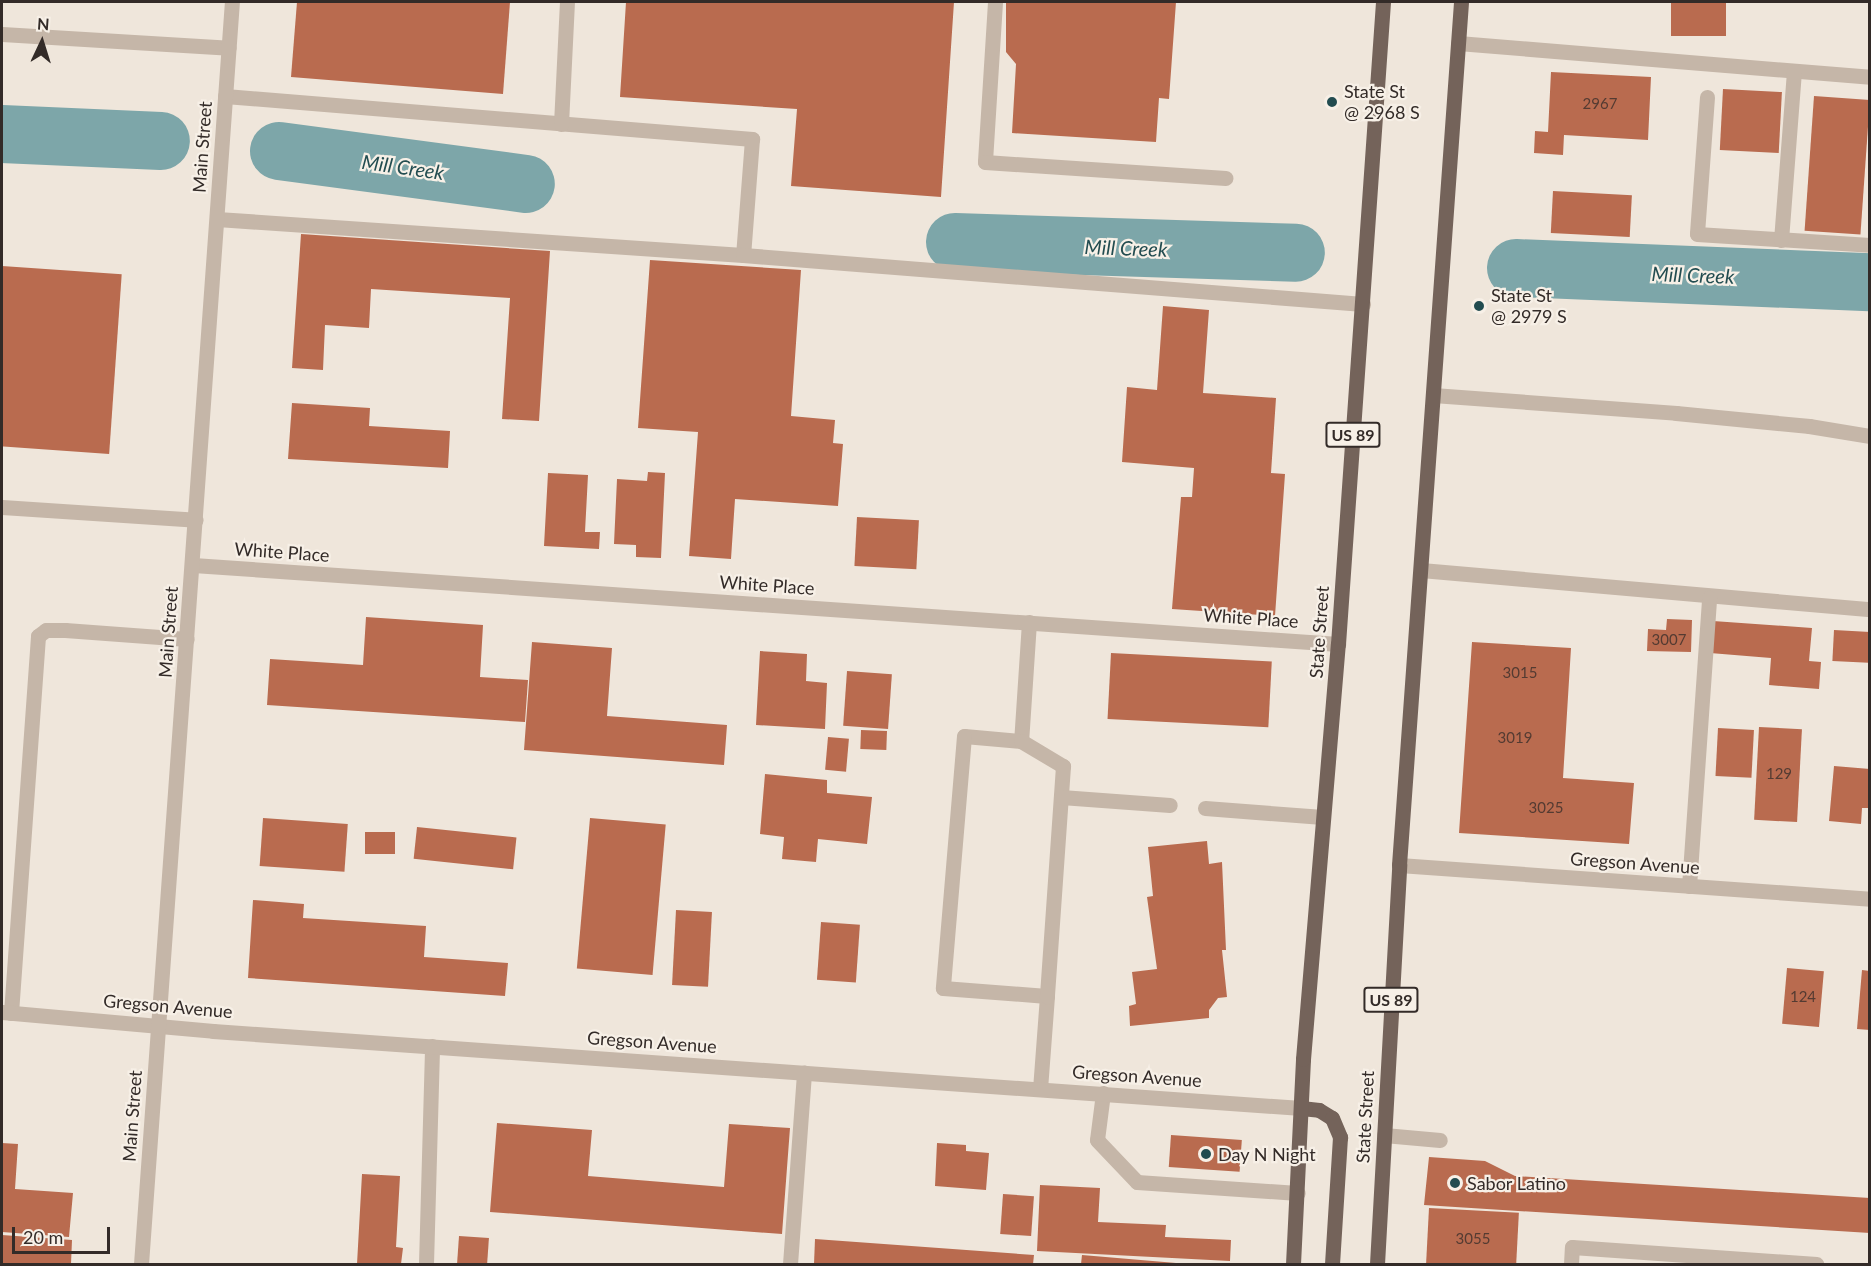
<!DOCTYPE html>
<html>
<head>
<meta charset="utf-8">
<style>
	body { margin:0 }
	#map { position:relative; width:1871px; height:1266px; overflow:hidden; background:#efe6db; font-family:Lato,sans-serif }
	div>[style] { position:absolute }
	.river>* { height:58px; margin:-29px; padding:0 29px; transform-origin:29px; border-radius:29px; background:#7da6a9 }
	.building>* { inset:0; background:#b96b4f; transform-origin:0 0 }
	.service>* { height:15px; margin:-7.5px; padding:0 7.5px; transform-origin:7.5px; border-radius:7.5px; background:#c5b6a8 }
	.minor>* { height:15px; margin:-7.5px; padding:0 7.5px; transform-origin:7.5px; border-radius:7.5px; background:#c5b6a8 }
	.tertiary>* { height:15px; margin:-7.5px; padding:0 7.5px; transform-origin:7.5px; border-radius:7.5px; background:#c5b6a8 }
	.primary>* { height:15px; margin:-7.5px; padding:0 7.5px; transform-origin:7.5px; border-radius:7.5px; background:#74635a }
	.dots>* { width:16px; height:16px; translate:-50% -50%; box-sizing:border-box; border:3px solid #f7f0e7; border-radius:50% }
	span { translate:-50% -50%; white-space:nowrap; text-align:center; line-height:1.15; -webkit-text-stroke:4.5px #f7f0e7; paint-order:stroke }
	.number-label { font-size:15px; color:#543b32 }
	.number-label span { -webkit-text-stroke-width:0 }
	.shield-label span { padding:2px 4px; background:#f7f0e7; border:2px solid; border-radius:4px; -webkit-text-stroke-width:0 }
	.shield-label { font-size:16px; color:#332b28; font-weight:700 }
	.poi-label { font-size:18px; color:#332b28 }
	.left { translate:0 -50%; text-align:left }
	.street-label { font-size:18px; color:#332b28 }
	.water-label { font-size:20px; color:#224c50; font-style:italic }
	.frame { position:absolute; inset:0; border:3px solid #332b28; pointer-events:none }
	.north { position:absolute; left:12px; top:12px; width:60px; height:60px; -webkit-text-stroke:4px #f7f0e7; paint-order:stroke; rotate:4deg; font-size:16px; font-weight:700; line-height:24px; text-align:center; color:#332b28 }
	.north::after { content:''; display:block; margin:auto; width:21px; height:27px; background:#332b28; clip-path:polygon(50% 0,100% 100%,50% 72%,0 100%) }
	.scale { position:absolute; left:12px; top:1227px; width:98px; height:27px; box-sizing:border-box; border:3px solid #332b28; border-top:0; padding-left:8px; font-size:18px; line-height:21px; white-space:nowrap; color:#332b28; -webkit-text-stroke:4px #f7f0e7; paint-order:stroke }
</style>
</head>
<body>
<div id="map">
	<div class="river">
		<div style="left:2px;top:134px;width:159px;rotate:2.5deg"></div>
		<div style="left:279px;top:151px;width:249px;rotate:7.6deg"></div>
		<div style="left:955px;top:242px;width:341px;rotate:1.8deg"></div>
		<div style="left:1516px;top:268px;width:354px;rotate:2.3deg"></div>
	</div>
	<div class="building">
		<div style="clip-path:polygon(297px 2px,510px 2px,503px 94px,291px 77px)"></div>
		<div style="clip-path:polygon(626px 2px,954px 2px,941px 197px,791px 186px,797px 109px,620px 97px)"></div>
		<div style="clip-path:polygon(1006px 2px,1176px 2px,1169px 99px,1159px 98px,1156px 142px,1012px 133px,1016px 64px,1006px 52px)"></div>
		<div style="left:1671px;top:2px;width:55px;height:34px"></div>
		<div style="clip-path:polygon(1551px 72px,1651px 77px,1648px 140px,1564px 135px,1563px 155px,1534px 153px,1535px 131px,1548px 132px)"></div>
		<div style="left:1723px;top:89px;width:59px;height:61px;rotate:3deg"></div>
		<div style="left:1814px;top:96px;width:56px;height:135px;rotate:4deg"></div>
		<div style="left:1553px;top:191px;width:79px;height:42px;rotate:3deg"></div>
		<div style="clip-path:polygon(301px 234px,550px 251px,539px 421px,502px 419px,510px 298px,371px 289px,369px 328px,325px 325px,323px 370px,292px 368px)"></div>
		<div style="clip-path:polygon(650px 260px,801px 270px,791px 416px,835px 420px,833px 443px,843px 444px,838px 506px,735px 499px,731px 559px,689px 556px,698px 432px,638px 428px)"></div>
		<div style="left:2px;top:266px;width:120px;height:180px;rotate:4deg"></div>
		<div style="clip-path:polygon(1163px 306px,1209px 310px,1203px 393px,1276px 398px,1271px 473px,1285px 474px,1275px 616px,1172px 609px,1181px 497px,1192px 497px,1194px 468px,1122px 462px,1127px 387px,1157px 390px)"></div>
		<div style="clip-path:polygon(292px 403px,370px 408px,369px 426px,450px 431px,448px 468px,288px 459px)"></div>
		<div style="clip-path:polygon(648px 472px,665px 473px,661px 558px,636px 557px,636px 545px,614px 544px,617px 479px,647px 481px)"></div>
		<div style="clip-path:polygon(548px 473px,588px 475px,585px 532px,600px 532px,599px 549px,544px 546px)"></div>
		<div style="left:857px;top:517px;width:62px;height:49px;rotate:3deg"></div>
		<div style="clip-path:polygon(366px 617px,483px 625px,480px 677px,528px 680px,525px 722px,267px 705px,270px 659px,363px 665px)"></div>
		<div style="clip-path:polygon(1667px 619px,1692px 620px,1691px 652px,1647px 651px,1648px 629px,1666px 630px)"></div>
		<div style="clip-path:polygon(1713px 621px,1812px 628px,1809px 661px,1821px 662px,1819px 689px,1769px 685px,1771px 658px,1710px 653px)"></div>
		<div style="left:1834px;top:630px;width:36px;height:31px;rotate:3deg"></div>
		<div style="clip-path:polygon(532px 642px,612px 648px,607px 716px,727px 725px,724px 765px,524px 750px)"></div>
		<div style="clip-path:polygon(1472px 642px,1571px 648px,1563px 778px,1634px 783px,1629px 844px,1459px 833px)"></div>
		<div style="clip-path:polygon(760px 651px,807px 654px,806px 681px,827px 683px,825px 729px,756px 725px)"></div>
		<div style="left:1111px;top:653px;width:161px;height:66px;rotate:3deg"></div>
		<div style="left:847px;top:671px;width:45px;height:55px;rotate:4deg"></div>
		<div style="left:1759px;top:727px;width:43px;height:93px;rotate:3deg"></div>
		<div style="left:1718px;top:728px;width:36px;height:48px;rotate:3deg"></div>
		<div style="left:861px;top:730px;width:26px;height:19px;rotate:2deg"></div>
		<div style="left:828px;top:737px;width:21px;height:33px;rotate:5deg"></div>
		<div style="clip-path:polygon(1834px 766px,1870px 769px,1870px 808px,1862px 808px,1861px 824px,1829px 821px)"></div>
		<div style="clip-path:polygon(765px 774px,827px 780px,827px 793px,872px 797px,867px 844px,818px 839px,816px 862px,782px 859px,784px 837px,760px 834px)"></div>
		<div style="left:263px;top:818px;width:85px;height:48px;rotate:4deg"></div>
		<div style="left:590px;top:818px;width:76px;height:151px;rotate:5deg"></div>
		<div style="left:417px;top:827px;width:100px;height:32px;rotate:6deg"></div>
		<div style="left:365px;top:832px;width:30px;height:22px"></div>
		<div style="clip-path:polygon(1207px 841px,1209px 864px,1222px 862px,1226px 950px,1222px 950px,1227px 997px,1218px 998px,1209px 1010px,1209px 1018px,1130px 1026px,1129px 1006px,1136px 1004px,1132px 972px,1157px 969px,1147px 897px,1153px 896px,1148px 847px)"></div>
		<div style="clip-path:polygon(253px 900px,304px 904px,303px 918px,426px 926px,424px 957px,508px 963px,505px 996px,248px 978px)"></div>
		<div style="left:676px;top:910px;width:36px;height:75px;rotate:3deg"></div>
		<div style="left:821px;top:922px;width:39px;height:58px;rotate:4deg"></div>
		<div style="left:1787px;top:968px;width:37px;height:56px;rotate:5deg"></div>
		<div style="clip-path:polygon(1862px 970px,1870px 971px,1870px 1030px,1857px 1029px)"></div>
		<div style="clip-path:polygon(497px 1123px,592px 1130px,588px 1176px,724px 1187px,729px 1124px,790px 1128px,782px 1234px,490px 1212px)"></div>
		<div style="left:1171px;top:1135px;width:71px;height:32px;rotate:4deg"></div>
		<div style="clip-path:polygon(2px 1143px,18px 1144px,15px 1189px,73px 1193px,69px 1237px,2px 1232px)"></div>
		<div style="clip-path:polygon(937px 1143px,966px 1145px,966px 1151px,989px 1153px,986px 1190px,935px 1186px)"></div>
		<div style="clip-path:polygon(1429px 1157px,1485px 1161px,1515px 1176px,1870px 1198px,1870px 1233px,1424px 1205px)"></div>
		<div style="clip-path:polygon(362px 1174px,400px 1176px,396px 1247px,403px 1248px,401px 1264px,357px 1264px)"></div>
		<div style="clip-path:polygon(1040px 1185px,1100px 1188px,1098px 1222px,1166px 1225px,1165px 1237px,1231px 1240px,1230px 1261px,1037px 1251px)"></div>
		<div style="left:1003px;top:1194px;width:31px;height:40px;rotate:4deg"></div>
		<div style="left:1429px;top:1208px;width:90px;height:56px;rotate:3deg"></div>
		<div style="clip-path:polygon(2px 1235px,72px 1240px,71px 1264px,2px 1264px)"></div>
		<div style="left:459px;top:1236px;width:30px;height:28px;rotate:4deg"></div>
		<div style="clip-path:polygon(815px 1239px,1034px 1255px,1033px 1264px,814px 1264px)"></div>
		<div style="clip-path:polygon(1082px 1255px,1176px 1263px,1176px 1264px,1081px 1264px)"></div>
	</div>
	<div class="service">
		<div style="left:995px;top:2px;width:160px;rotate:93.6deg"></div>
		<div style="left:985px;top:162px;width:241px;rotate:3.8deg"></div>
		<div style="left:2px;top:34px;width:227px;rotate:3.5deg"></div>
		<div style="left:1458px;top:43px;width:413px;rotate:4.7deg"></div>
		<div style="left:225px;top:96px;width:529px;rotate:4.66deg"></div>
		<div style="left:752px;top:139px;width:116px;rotate:94.4deg"></div>
		<div style="left:1707px;top:97px;width:137px;rotate:94.2deg"></div>
		<div style="left:1697px;top:234px;width:173px;rotate:3.6deg"></div>
		<div style="left:561px;top:124px;width:122px;rotate:-87.2deg"></div>
		<div style="left:217px;top:219px;width:527px;rotate:3.92deg"></div>
		<div style="left:743px;top:255px;width:622px;rotate:4.52deg"></div>
		<div style="left:1781px;top:240px;width:169px;rotate:-85.6deg"></div>
		<div style="left:1433px;top:395px;width:244px;rotate:4.2deg"></div>
		<div style="left:1676px;top:413px;width:134px;rotate:5.6deg"></div>
		<div style="left:1809px;top:426px;width:62px;rotate:9.3deg"></div>
		<div style="left:2px;top:507px;width:194px;rotate:3.8deg"></div>
		<div style="left:1421px;top:570px;width:451px;rotate:5deg"></div>
		<div style="left:1029px;top:622px;width:119px;rotate:93.8deg"></div>
		<div style="left:1021px;top:741px;width:57px;rotate:-175deg"></div>
		<div style="left:964px;top:736px;width:253px;rotate:94.8deg"></div>
		<div style="left:943px;top:988px;width:104px;rotate:4.4deg"></div>
		<div style="left:1047px;top:996px;width:93px;rotate:94.3deg"></div>
		<div style="left:1021px;top:741px;width:49px;rotate:30.8deg"></div>
		<div style="left:1063px;top:766px;width:231px;rotate:94deg"></div>
		<div style="left:1061px;top:797px;width:109px;rotate:4.2deg"></div>
		<div style="left:1205px;top:808px;width:118px;rotate:4.4deg"></div>
		<div style="left:1689px;top:886px;width:289px;rotate:-86deg"></div>
		<div style="left:11px;top:1013px;width:378px;rotate:-85.9deg"></div>
		<div style="left:38px;top:636px;width:10px;rotate:-37deg"></div>
		<div style="left:46px;top:630px;width:19px"></div>
		<div style="left:65px;top:630px;width:122px;rotate:4.2deg"></div>
		<div style="left:1103px;top:1093px;width:47px;rotate:97.3deg"></div>
		<div style="left:1097px;top:1140px;width:58px;rotate:46.4deg"></div>
		<div style="left:1137px;top:1182px;width:161px;rotate:3.9deg"></div>
		<div style="left:1384px;top:1135px;width:56px;rotate:5.1deg"></div>
		<div style="left:426px;top:1264px;width:218px;rotate:-88.4deg"></div>
		<div style="left:790px;top:1264px;width:192px;rotate:-85.8deg"></div>
		<div style="left:1571px;top:1264px;width:17px;rotate:-87deg"></div>
		<div style="left:1572px;top:1247px;width:245px;rotate:4deg"></div>
	</div>
	<div class="minor">
		<div style="left:193px;top:565px;width:1148px;rotate:3.95deg"></div>
		<div style="left:1399px;top:865px;width:472px;rotate:4.1deg"></div>
		<div style="left:2px;top:1012px;width:212px;rotate:5.1deg"></div>
		<div style="left:213px;top:1031px;width:1091px;rotate:4.05deg"></div>
	</div>
	<div class="tertiary">
		<div style="left:141px;top:1264px;width:1265px;rotate:-85.88deg"></div>
	</div>
	<div class="primary">
		<div style="left:1301px;top:1108px;width:18px;rotate:6deg"></div>
		<div style="left:1319px;top:1110px;width:15px;rotate:32deg"></div>
		<div style="left:1332px;top:1118px;width:21px;rotate:67deg"></div>
		<div style="left:1340px;top:1137px;width:127px;rotate:93.6deg"></div>
		<div style="left:1293px;top:1264px;width:205px;rotate:-87.2deg"></div>
		<div style="left:1303px;top:1059px;width:416px;rotate:-85.2deg"></div>
		<div style="left:1338px;top:644px;width:644px;rotate:-85.99deg"></div>
		<div style="left:1377px;top:1264px;width:400px;rotate:-86.8deg"></div>
		<div style="left:1399px;top:865px;width:865px;rotate:-85.89deg"></div>
	</div>
	<div class="dots">
		<div style="left:1332px;top:102px;background:#224c50"></div>
		<div style="left:1479px;top:306px;background:#224c50"></div>
		<div style="left:1206px;top:1154px;background:#224c50"></div>
		<div style="left:1455px;top:1183px;background:#224c50"></div>
	</div>
	<div class="number-label">
		<span style="left:1600px;top:104px">2967</span>
		<span style="left:1669px;top:640px">3007</span>
		<span style="left:1520px;top:673px">3015</span>
		<span style="left:1515px;top:738px">3019</span>
		<span style="left:1779px;top:774px">129</span>
		<span style="left:1546px;top:808px">3025</span>
		<span style="left:1803px;top:997px">124</span>
		<span style="left:1473px;top:1239px">3055</span>
	</div>
	<div class="shield-label">
		<span style="left:1353px;top:435px">US 89</span>
		<span style="left:1391px;top:1000px">US 89</span>
	</div>
	<div class="poi-label">
		<span class="left" style="left:1344px;top:102px">State St<br>@ 2968 S</span>
		<span class="left" style="left:1491px;top:306px">State St<br>@ 2979 S</span>
		<span class="left" style="left:1218px;top:1154px">Day N Night</span>
		<span class="left" style="left:1467px;top:1183px">Sabor Latino</span>
	</div>
	<div class="street-label">
		<span style="left:202px;top:147px;rotate:-86deg">Main Street</span>
		<span style="left:282px;top:552px;rotate:4deg">White Place</span>
		<span style="left:767px;top:585px;rotate:4deg">White Place</span>
		<span style="left:1251px;top:618px;rotate:4deg">White Place</span>
		<span style="left:168px;top:632px;rotate:-86deg">Main Street</span>
		<span style="left:1319px;top:632px;rotate:-86deg">State Street</span>
		<span style="left:1635px;top:863px;rotate:4deg">Gregson Avenue</span>
		<span style="left:168px;top:1006px;rotate:5deg">Gregson Avenue</span>
		<span style="left:652px;top:1042px;rotate:4deg">Gregson Avenue</span>
		<span style="left:1137px;top:1076px;rotate:4deg">Gregson Avenue</span>
		<span style="left:132px;top:1116px;rotate:-86deg">Main Street</span>
		<span style="left:1365px;top:1117px;rotate:-87deg">State Street</span>
	</div>
	<div class="water-label">
		<span style="left:403px;top:167px;rotate:8deg">Mill Creek</span>
		<span style="left:1126px;top:248px;rotate:2deg">Mill Creek</span>
		<span style="left:1693px;top:275px;rotate:2deg">Mill Creek</span>
	</div>
	<div class="frame"></div>
	<div class="north">N</div>
	<div class="scale">20 m</div>
</div>
</body>
</html>
